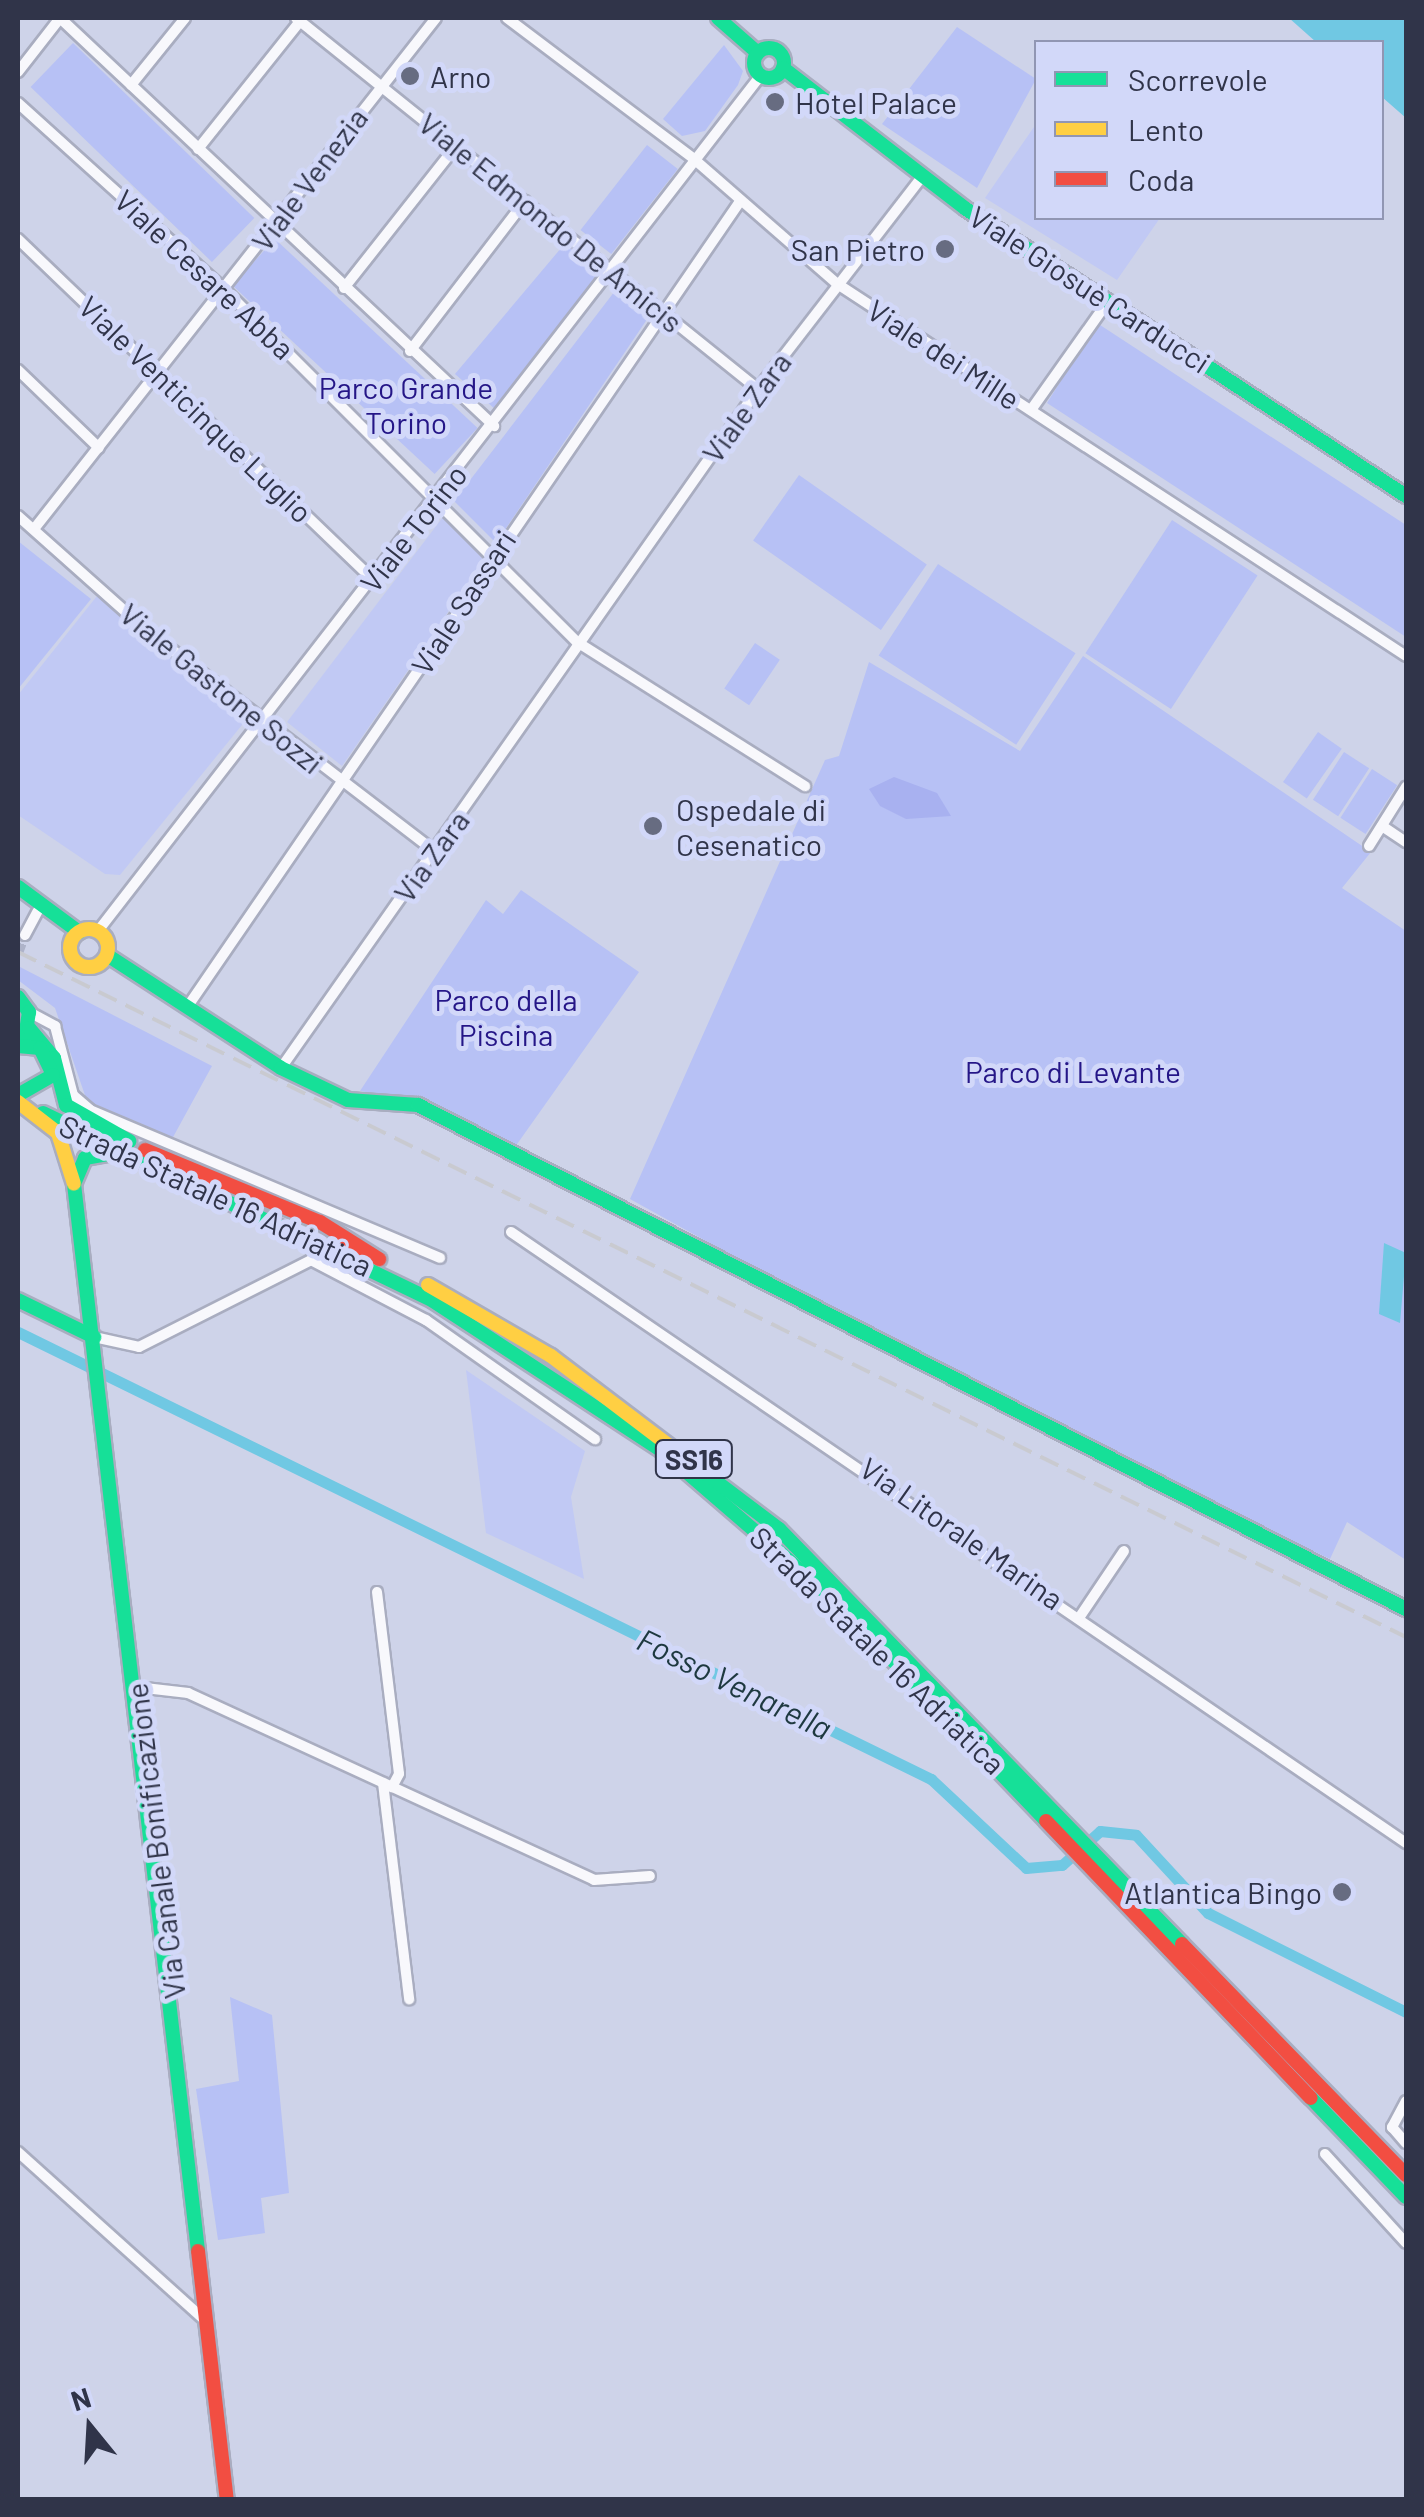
<!DOCTYPE html>
<html>
<head>
<meta charset="utf-8">
<style>
	body { margin:0 }
	#map { position:relative; width:1424px; height:2517px; overflow:hidden; background:#ced3e9; font-family:Barlow,sans-serif }
	div>[style] { position:absolute }
	.built>* { inset:0; background:#c1c9f4 }
	.green>* { inset:0; background:#b7c1f5; transform-origin:0 0 }
	.forest>* { inset:0; background:#a8b1f0 }
	.water>* { inset:0; background:#70c8e3 }
	.canal>* { height:11px; margin:-5.5px; padding:0 5.5px; transform-origin:5.5px; border-radius:5.5px; background:#70c8e3 }
	.street-tunnel>* { height:10px; margin-top:-5px; transform-origin:0; background:repeating-linear-gradient(90deg,#aeb3c9 0 10px,transparent 0 15px) }
	.roads { filter:drop-shadow(2px 0 #a9adc0) drop-shadow(-2px 0 #a9adc0) drop-shadow(0 2px #a9adc0) drop-shadow(0 -2px #a9adc0) }
	.street>* { height:10px; margin:-5px; padding:0 5px; transform-origin:5px; border-radius:5px; background:#f8f8fc }
	.fast>* { height:14px; margin:-7px; padding:0 7px; transform-origin:7px; border-radius:7px; background:#16e098 }
	.fast>.ring { margin:-7px; padding:0; box-sizing:content-box; background:none; border:14px solid #16e098; border-radius:50% }
	.slow>* { height:14px; margin:-7px; padding:0 7px; transform-origin:7px; border-radius:7px; background:#ffcf43 }
	.slow>.ring { margin:-7px; padding:0; box-sizing:content-box; background:none; border:14px solid #ffcf43; border-radius:50% }
	.jam>* { height:14px; margin:-7px; padding:0 7px; transform-origin:7px; border-radius:7px; background:#f24e42 }
	.rail>* { height:4px; margin-top:-2px; transform-origin:0; background:repeating-linear-gradient(90deg,#c9cad0 0 20px,transparent 0 30px) }
	.dots>* { width:28px; height:28px; translate:-50% -50%; box-sizing:border-box; border:5px solid #d2d8f9; border-radius:50% }
	span { translate:-50% -50%; white-space:nowrap; text-align:center; line-height:1.15; -webkit-text-stroke:10px #d2d8f9; paint-order:stroke }
	.shield-label span { padding:2px 8px; background:#d2d8f9; border:2px solid; border-radius:8px; -webkit-text-stroke-width:0 }
	.shield-label { font-size:28px; color:#303449; font-weight:700 }
	.poi-label { font-size:30px; color:#303449 }
	.left { translate:0 -50%; text-align:left }
	.right { translate:-100% -50%; text-align:right }
	.street-label { font-size:30px; color:#303449 }
	.park-label { font-size:30px; color:#251687 }
	.water-label { font-size:32px; color:#1e3940; font-style:italic }
	.frame { position:absolute; inset:0; border:20px solid #303449; pointer-events:none }
	.legend { position:absolute; left:1034px; top:40px; width:350px; height:180px; box-sizing:border-box; background:#d2d8f9; border:2px solid #9196b3; margin:0; padding:12px 18px; list-style:none; font-size:30px; color:#303449 }
	.legend li { display:flex; align-items:center; gap:20px; height:50px }
	.legend b { width:50px; border:2px solid #9196b3 }
	.north { position:absolute; left:40px; top:2377px; width:100px; height:100px; -webkit-text-stroke:8px #d2d8f9; paint-order:stroke; rotate:342deg; font-size:28px; font-weight:700; line-height:40px; text-align:center; color:#303449 }
	.north::after { content:''; display:block; margin:auto; width:35px; height:45px; background:#303449; clip-path:polygon(50% 0,100% 100%,50% 72%,0 100%) }
</style>
</head>
<body>
<div id="map">
	<div class="built">
		<div style="clip-path:polygon(1036px 124px,1036px 218px,1160px 218px,1117px 280px,985px 198px)"></div>
		<div style="clip-path:polygon(443px 517px,486px 557px,342px 766px,287px 722px)"></div>
		<div style="clip-path:polygon(97px 596px,246px 720px,120px 875px,105px 874px,18px 815px,18px 695px)"></div>
		<div style="clip-path:polygon(466px 1370px,585px 1451px,571px 1497px,584px 1579px,486px 1533px)"></div>
	</div>
	<div class="green">
		<div style="clip-path:polygon(957px 27px,1036px 79px,977px 188px,882px 124px)"></div>
		<div style="left:73px;top:43px;width:252px;height:61px;rotate:44deg"></div>
		<div style="clip-path:polygon(724px 45px,743px 71px,738px 85px,705px 131px,682px 136px,663px 119px)"></div>
		<div style="left:647px;top:145px;width:39px;height:108px;rotate:38deg"></div>
		<div style="left:275px;top:239px;width:277px;height:63px;rotate:43deg"></div>
		<div style="clip-path:polygon(567px 241px,601px 270px,495px 409px,455px 374px)"></div>
		<div style="clip-path:polygon(621px 283px,654px 309px,496px 543px,454px 501px)"></div>
		<div style="clip-path:polygon(1097px 323px,1406px 525px,1406px 637px,1047px 403px)"></div>
		<div style="left:799px;top:475px;width:156px;height:80px;rotate:35deg"></div>
		<div style="left:1172px;top:520px;width:102px;height:159px;rotate:33deg"></div>
		<div style="clip-path:polygon(18px 541px,91px 599px,18px 689px)"></div>
		<div style="left:938px;top:564px;width:164px;height:109px;rotate:33deg"></div>
		<div style="left:755px;top:643px;width:30px;height:55px;rotate:34deg"></div>
		<div style="clip-path:polygon(1083px 656px,1371px 852px,1342px 888px,1406px 931px,1406px 1560px,1347px 1522px,1330px 1559px,1229px 1512px,923px 1361px,630px 1199px,825px 760px,839px 756px,869px 662px,1020px 751px)"></div>
		<div style="left:1318px;top:732px;width:29px;height:61px;rotate:35deg"></div>
		<div style="left:1344px;top:752px;width:30px;height:57px;rotate:33deg"></div>
		<div style="left:1372px;top:769px;width:30px;height:58px;rotate:33deg"></div>
		<div style="clip-path:polygon(521px 890px,639px 972px,515px 1147px,426px 1103px,360px 1091px,486px 900px,503px 914px)"></div>
		<div style="clip-path:polygon(20px 967px,212px 1066px,172px 1139px,88px 1104px,55px 1008px,18px 980px)"></div>
		<div style="clip-path:polygon(230px 1997px,272px 2015px,289px 2193px,261px 2198px,265px 2233px,218px 2240px,196px 2089px,239px 2081px)"></div>
	</div>
	<div class="forest">
		<div style="clip-path:polygon(894px 777px,937px 793px,951px 816px,906px 819px,880px 806px,869px 789px)"></div>
	</div>
	<div class="water">
		<div style="clip-path:polygon(1289px 18px,1406px 18px,1406px 118px,1382px 97px,1382px 42px,1316px 42px)"></div>
		<div style="clip-path:polygon(1384px 1243px,1406px 1253px,1400px 1323px,1379px 1314px)"></div>
	</div>
	<div class="canal">
		<div style="left:18px;top:1332px;width:1017px;rotate:26.09deg"></div>
		<div style="left:931px;top:1779px;width:130px;rotate:43.1deg"></div>
		<div style="left:1026px;top:1868px;width:36px;rotate:-5deg"></div>
		<div style="left:1062px;top:1865px;width:51px;rotate:-41.8deg"></div>
		<div style="left:1100px;top:1831px;width:36px;rotate:6deg"></div>
		<div style="left:1136px;top:1835px;width:106px;rotate:47.3deg"></div>
		<div style="left:1208px;top:1913px;width:221px;rotate:26.6deg"></div>
	</div>
	<div class="street-tunnel">
		<div style="left:18px;top:953px;width:19px;rotate:-69deg"></div>
	</div>
	<div class="roads">
		<div class="street">
			<div style="left:60px;top:18px;width:596px;rotate:43.23deg"></div>
			<div style="left:296px;top:18px;width:593px;rotate:38.77deg"></div>
			<div style="left:507px;top:18px;width:234px;rotate:37deg"></div>
			<div style="left:694px;top:159px;width:189px;rotate:41.1deg"></div>
			<div style="left:836px;top:283px;width:681px;rotate:33.2deg"></div>
			<div style="left:18px;top:72px;width:68px;rotate:-52.1deg"></div>
			<div style="left:131px;top:85px;width:86px;rotate:-51.1deg"></div>
			<div style="left:18px;top:103px;width:278px;rotate:42.1deg"></div>
			<div style="left:224px;top:289px;width:499px;rotate:45deg"></div>
			<div style="left:577px;top:642px;width:270px;rotate:32.3deg"></div>
			<div style="left:198px;top:149px;width:164px;rotate:-51.4deg"></div>
			<div style="left:18px;top:239px;width:492px;rotate:43.8deg"></div>
			<div style="left:344px;top:288px;width:181px;rotate:-51.7deg"></div>
			<div style="left:410px;top:351px;width:189px;rotate:-52.5deg"></div>
			<div style="left:18px;top:370px;width:112px;rotate:43.9deg"></div>
			<div style="left:1031px;top:410px;width:135px;rotate:-54.7deg"></div>
			<div style="left:18px;top:516px;width:170px;rotate:41.7deg"></div>
			<div style="left:145px;top:629px;width:363px;rotate:37.5deg"></div>
			<div style="left:34px;top:529px;width:650px;rotate:-51.81deg"></div>
			<div style="left:1382px;top:826px;width:29px;rotate:34deg"></div>
			<div style="left:1369px;top:846px;width:70px;rotate:-57.9deg"></div>
			<div style="left:98px;top:931px;width:1083px;rotate:-52.24deg"></div>
			<div style="left:25px;top:935px;width:27px;rotate:-62deg"></div>
			<div style="left:188px;top:1006px;width:977px;rotate:-55.55deg"></div>
			<div style="left:29px;top:1012px;width:30px;rotate:28deg"></div>
			<div style="left:55px;top:1026px;width:71px;rotate:75.4deg"></div>
			<div style="left:73px;top:1095px;width:23px;rotate:41deg"></div>
			<div style="left:90px;top:1110px;width:380px;rotate:22.9deg"></div>
			<div style="left:281px;top:1068px;width:830px;rotate:-54.91deg"></div>
			<div style="left:758px;top:389px;width:268px;rotate:-52.3deg"></div>
			<div style="left:511px;top:1232px;width:1084px;rotate:34.32deg"></div>
			<div style="left:94px;top:1337px;width:46px;rotate:12.5deg"></div>
			<div style="left:139px;top:1347px;width:193px;rotate:-26.8deg"></div>
			<div style="left:311px;top:1260px;width:130px;rotate:27.6deg"></div>
			<div style="left:426px;top:1320px;width:207px;rotate:35.2deg"></div>
			<div style="left:377px;top:1592px;width:183px;rotate:83.1deg"></div>
			<div style="left:399px;top:1774px;width:15px;rotate:118deg"></div>
			<div style="left:1081px;top:1615px;width:77px;rotate:-56.1deg"></div>
			<div style="left:137px;top:1687px;width:51px;rotate:6.7deg"></div>
			<div style="left:188px;top:1693px;width:447px;rotate:24.7deg"></div>
			<div style="left:594px;top:1880px;width:56px;rotate:-4.1deg"></div>
			<div style="left:383px;top:1783px;width:218px;rotate:83.1deg"></div>
			<div style="left:1406px;top:2101px;width:30px;rotate:118deg"></div>
			<div style="left:1392px;top:2127px;width:21px;rotate:49deg"></div>
			<div style="left:18px;top:2152px;width:254px;rotate:42deg"></div>
			<div style="left:1325px;top:2154px;width:120px;rotate:47.7deg"></div>
		</div>
		<div class="fast">
			<div style="left:718px;top:18px;width:53px;rotate:41.2deg"></div>
			<div class="ring" style="left:754px;top:48px;width:16px;height:16px"></div>
			<div style="left:783px;top:68px;width:231px;rotate:37.6deg"></div>
			<div style="left:966px;top:209px;width:525px;rotate:33.12deg"></div>
			<div style="left:18px;top:887px;width:76px;rotate:36.4deg"></div>
			<div style="left:107px;top:955px;width:207px;rotate:33deg"></div>
			<div style="left:281px;top:1068px;width:74px;rotate:25.5deg"></div>
			<div style="left:348px;top:1100px;width:70px;rotate:4.1deg"></div>
			<div style="left:418px;top:1105px;width:1109px;rotate:27.03deg"></div>
			<div style="left:18px;top:997px;width:19px;rotate:54deg"></div>
			<div style="left:29px;top:1012px;width:24px;rotate:99deg"></div>
			<div style="left:29px;top:1028px;width:39px;rotate:50deg"></div>
			<div style="left:54px;top:1058px;width:49px;rotate:75.7deg"></div>
			<div style="left:66px;top:1105px;width:73px;rotate:29.7deg"></div>
			<div style="left:18px;top:1046px;width:22px;rotate:5deg"></div>
			<div style="left:40px;top:1048px;width:30px;rotate:64deg"></div>
			<div style="left:53px;top:1075px;width:40px;rotate:150.3deg"></div>
			<div style="left:43px;top:1113px;width:433px;rotate:25.7deg"></div>
			<div style="left:433px;top:1301px;width:272px;rotate:33.2deg"></div>
			<div style="left:661px;top:1450px;width:231px;rotate:40.8deg"></div>
			<div style="left:836px;top:1601px;width:304px;rotate:46.3deg"></div>
			<div style="left:74px;top:1184px;width:1074px;rotate:83.37deg"></div>
			<div style="left:74px;top:1184px;width:28px;rotate:-67deg"></div>
			<div style="left:85px;top:1158px;width:34px;rotate:-10deg"></div>
			<div style="left:18px;top:1300px;width:85px;rotate:26deg"></div>
			<div style="left:701px;top:1470px;width:98px;rotate:37.1deg"></div>
			<div style="left:779px;top:1529px;width:578px;rotate:45.84deg"></div>
			<div style="left:1311px;top:2098px;width:137px;rotate:46.2deg"></div>
		</div>
		<div class="slow">
			<div class="ring" style="left:70px;top:929px;width:24px;height:24px"></div>
			<div style="left:18px;top:1102px;width:51px;rotate:37.8deg"></div>
			<div style="left:58px;top:1133px;width:53px;rotate:72.6deg"></div>
			<div style="left:428px;top:1285px;width:142px;rotate:30deg"></div>
			<div style="left:551px;top:1356px;width:188px;rotate:37.2deg"></div>
		</div>
		<div class="jam">
			<div style="left:145px;top:1150px;width:189px;rotate:22.4deg"></div>
			<div style="left:320px;top:1222px;width:70px;rotate:32.1deg"></div>
			<div style="left:1046px;top:1821px;width:383px;rotate:46.3deg"></div>
			<div style="left:1182px;top:1944px;width:322px;rotate:45.9deg"></div>
			<div style="left:198px;top:2251px;width:251px;rotate:83.4deg"></div>
		</div>
	</div>
	<div class="rail">
		<div style="left:18px;top:952px;width:1548px;rotate:26.27deg"></div>
	</div>
	<div class="dots">
		<div style="left:410px;top:76px;background:#676c81"></div>
		<div style="left:775px;top:102px;background:#676c81"></div>
		<div style="left:945px;top:249px;background:#676c81"></div>
		<div style="left:653px;top:826px;background:#676c81"></div>
		<div style="left:1342px;top:1892px;background:#676c81"></div>
	</div>
	<div class="shield-label">
		<span style="left:694px;top:1459px">SS16</span>
	</div>
	<div class="poi-label">
		<span class="left" style="left:430px;top:76px">Arno</span>
		<span class="left" style="left:795px;top:102px">Hotel Palace</span>
		<span class="right" style="left:925px;top:249px">San Pietro</span>
		<span class="left" style="left:676px;top:826px">Ospedale di<br>Cesenatico</span>
		<span class="right" style="left:1322px;top:1892px">Atlantica Bingo</span>
	</div>
	<div class="street-label">
		<span style="left:309px;top:179px;rotate:-53deg">Viale Venezia</span>
		<span style="left:551px;top:222px;rotate:39deg">Viale Edmondo De Amicis</span>
		<span style="left:205px;top:274px;rotate:43deg">Viale Cesare Abba</span>
		<span style="left:1090px;top:289px;rotate:33deg">Viale Giosuè Carducci</span>
		<span style="left:944px;top:354px;rotate:33deg">Viale dei Mille</span>
		<span style="left:746px;top:407px;rotate:-54deg">Viale Zara</span>
		<span style="left:196px;top:409px;rotate:44deg">Viale Venticinque Luglio</span>
		<span style="left:413px;top:528px;rotate:-52deg">Viale Torino</span>
		<span style="left:463px;top:602px;rotate:-57deg">Viale Sassari</span>
		<span style="left:222px;top:688px;rotate:39deg">Viale Gastone Sozzi</span>
		<span style="left:431px;top:856px;rotate:-54deg">Via Zara</span>
		<span style="left:216px;top:1195px;rotate:25deg">Strada Statale 16 Adriatica</span>
		<span style="left:962px;top:1533px;rotate:35deg">Via Litorale Marina</span>
		<span style="left:878px;top:1650px;rotate:44deg">Strada Statale 16 Adriatica</span>
		<span style="left:155px;top:1841px;rotate:-97deg">Via Canale Bonificazione</span>
	</div>
	<div class="park-label">
		<span style="left:406px;top:404px">Parco Grande<br>Torino</span>
		<span style="left:506px;top:1016px">Parco della<br>Piscina</span>
		<span style="left:1073px;top:1071px">Parco di Levante</span>
	</div>
	<div class="water-label">
		<span style="left:735px;top:1683px;rotate:26deg">Fosso Venarella</span>
	</div>
	<div class="frame"></div>
	<ul class="legend">
	<li><b style="height:12px;background:#16e098"></b>Scorrevole</li>
	<li><b style="height:12px;background:#ffcf43"></b>Lento</li>
	<li><b style="height:12px;background:#f24e42"></b>Coda</li>
	</ul>
	<div class="north">N</div>
</div>
</body>
</html>
